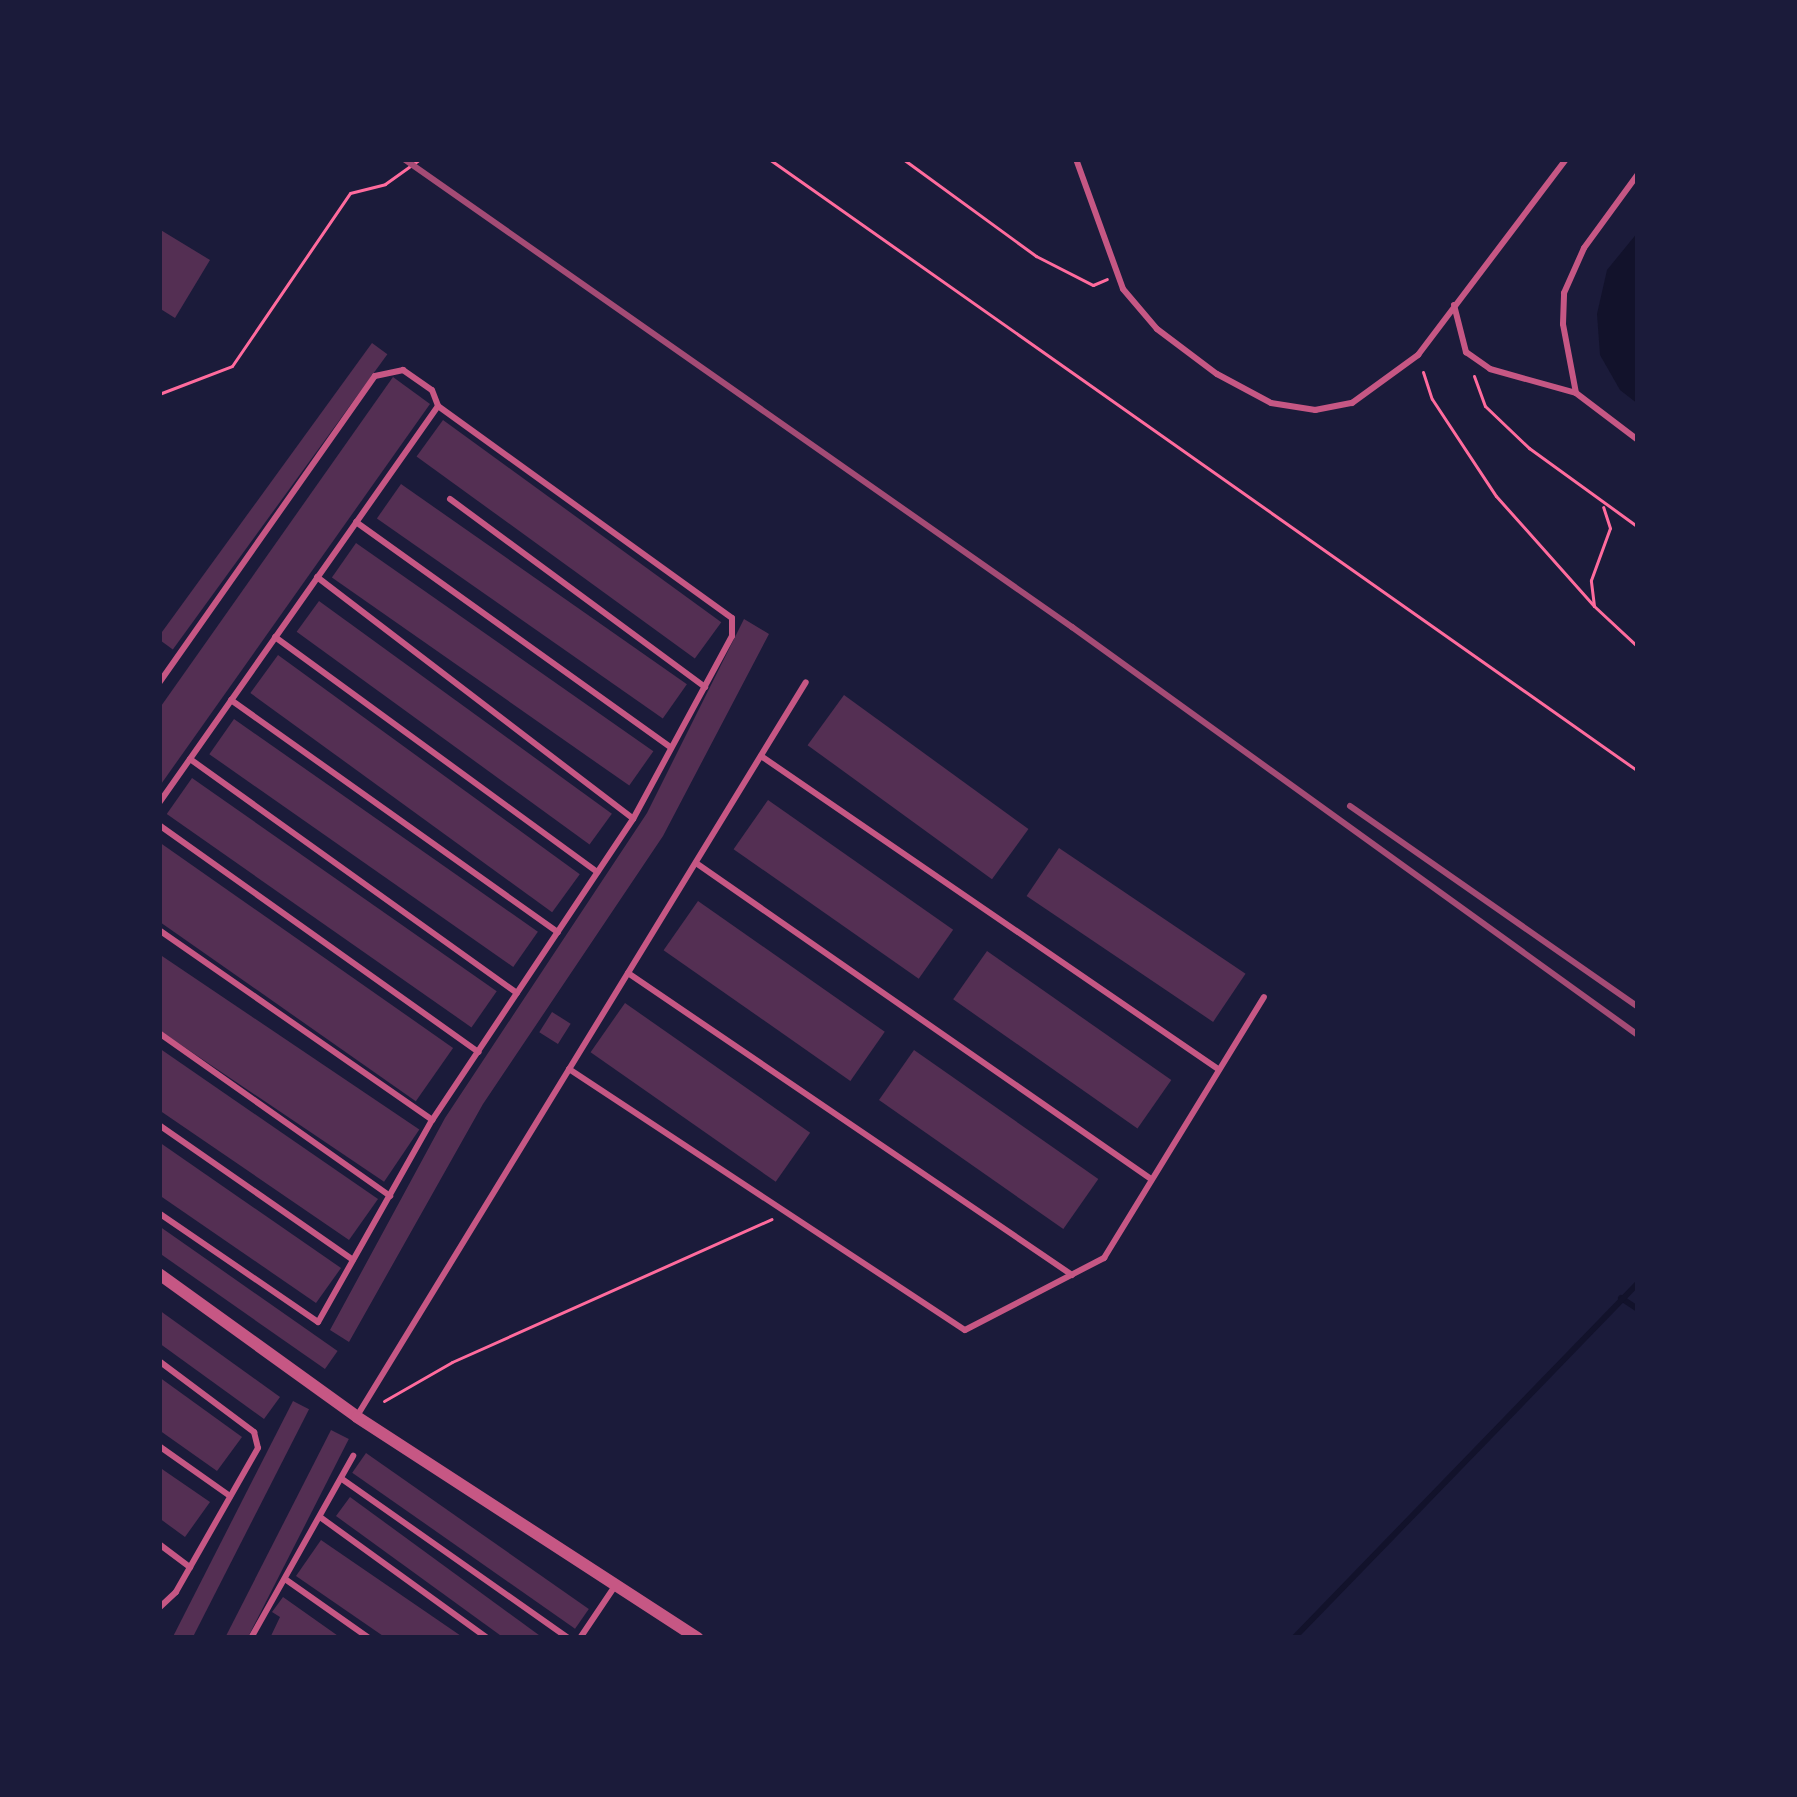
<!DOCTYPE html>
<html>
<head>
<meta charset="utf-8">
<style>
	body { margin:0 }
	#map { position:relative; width:1797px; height:1797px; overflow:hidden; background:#1b1b3a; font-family:Ubuntu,sans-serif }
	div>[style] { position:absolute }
	.water>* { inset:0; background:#12122b }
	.stream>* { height:6px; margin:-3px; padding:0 3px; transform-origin:3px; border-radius:3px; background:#12122b }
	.building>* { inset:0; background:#542f53; transform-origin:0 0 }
	.path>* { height:3px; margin:-1.5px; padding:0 1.5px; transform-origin:1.5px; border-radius:1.5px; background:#ff6b9d }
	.service>* { height:6px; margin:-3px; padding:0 3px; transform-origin:3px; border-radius:3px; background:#c65784 }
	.minor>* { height:12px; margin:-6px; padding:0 6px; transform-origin:6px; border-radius:6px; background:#c65784 }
	.rail>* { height:6px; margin:-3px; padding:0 3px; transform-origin:3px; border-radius:3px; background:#a44b75 }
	span { translate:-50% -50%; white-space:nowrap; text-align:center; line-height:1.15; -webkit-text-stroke:9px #1b1b3a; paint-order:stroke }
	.frame { position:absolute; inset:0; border:162px solid #1b1b3a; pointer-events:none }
</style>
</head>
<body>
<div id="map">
	<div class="water">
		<div style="clip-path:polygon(1638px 232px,1638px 404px,1620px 390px,1600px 355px,1597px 314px,1607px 270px)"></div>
	</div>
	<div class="stream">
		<div style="left:1621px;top:1298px;width:20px;rotate:33deg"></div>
		<div style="left:1294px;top:1638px;width:494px;rotate:-45.9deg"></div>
	</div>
	<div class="building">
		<div style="clip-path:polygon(159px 229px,210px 260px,175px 318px,159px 308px)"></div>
		<div style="left:372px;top:343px;width:19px;height:365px;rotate:36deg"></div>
		<div style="clip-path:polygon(393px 377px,430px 404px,159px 787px,159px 709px)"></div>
		<div style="left:443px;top:420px;width:344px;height:45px;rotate:36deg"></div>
		<div style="left:401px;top:484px;width:349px;height:42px;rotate:35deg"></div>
		<div style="left:356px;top:543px;width:363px;height:42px;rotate:35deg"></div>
		<div style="left:319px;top:601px;width:362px;height:38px;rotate:36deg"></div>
		<div style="clip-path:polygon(744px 619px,769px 634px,663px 836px,483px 1104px,349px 1342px,330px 1330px,445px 1118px,647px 813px)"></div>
		<div style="left:278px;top:655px;width:373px;height:47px;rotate:36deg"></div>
		<div style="left:844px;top:695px;width:228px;height:62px;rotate:36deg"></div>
		<div style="left:234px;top:719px;width:371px;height:43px;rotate:35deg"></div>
		<div style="left:192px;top:778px;width:372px;height:44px;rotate:35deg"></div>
		<div style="left:768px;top:800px;width:226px;height:60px;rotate:35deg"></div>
		<div style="left:159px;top:842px;width:359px;height:65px;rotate:35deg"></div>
		<div style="left:1059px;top:848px;width:225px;height:58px;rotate:34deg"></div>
		<div style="left:698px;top:901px;width:228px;height:60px;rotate:35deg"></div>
		<div style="left:987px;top:951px;width:225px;height:59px;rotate:35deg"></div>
		<div style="left:159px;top:954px;width:314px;height:63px;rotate:34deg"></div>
		<div style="left:625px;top:1003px;width:226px;height:60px;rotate:35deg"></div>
		<div style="left:552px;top:1012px;width:22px;height:24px;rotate:32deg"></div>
		<div style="clip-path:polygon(159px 1048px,378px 1199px,349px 1240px,159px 1110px)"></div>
		<div style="left:914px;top:1050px;width:225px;height:61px;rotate:35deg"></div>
		<div style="clip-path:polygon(159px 1142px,341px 1268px,316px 1303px,159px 1195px)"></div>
		<div style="left:159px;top:1226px;width:218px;height:22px;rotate:35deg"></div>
		<div style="clip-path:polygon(159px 1310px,280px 1397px,264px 1419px,159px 1343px)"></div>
		<div style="clip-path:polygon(159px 1377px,242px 1437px,217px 1471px,159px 1430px)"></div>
		<div style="left:293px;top:1401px;width:18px;height:267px;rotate:27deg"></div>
		<div style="left:331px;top:1430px;width:20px;height:240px;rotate:27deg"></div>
		<div style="left:366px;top:1453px;width:272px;height:24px;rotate:35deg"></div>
		<div style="clip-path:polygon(159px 1467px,210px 1502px,185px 1537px,159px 1518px)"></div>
		<div style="clip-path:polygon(350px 1497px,543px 1638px,504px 1638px,336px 1516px)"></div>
		<div style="clip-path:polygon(321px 1540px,464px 1638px,386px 1638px,296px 1576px)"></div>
		<div style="clip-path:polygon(283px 1597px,341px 1638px,270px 1638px,280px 1617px,272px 1612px)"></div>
	</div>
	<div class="path">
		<div style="left:769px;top:159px;width:1063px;rotate:35.16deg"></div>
		<div style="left:903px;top:159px;width:165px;rotate:36.1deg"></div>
		<div style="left:1036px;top:256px;width:64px;rotate:27deg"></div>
		<div style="left:1093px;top:285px;width:15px;rotate:-23deg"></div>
		<div style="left:1423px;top:372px;width:28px;rotate:72deg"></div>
		<div style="left:1432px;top:399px;width:116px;rotate:56.6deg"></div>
		<div style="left:1496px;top:496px;width:147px;rotate:48.3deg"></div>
		<div style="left:1594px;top:606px;width:60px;rotate:43deg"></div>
		<div style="left:1474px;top:376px;width:32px;rotate:70deg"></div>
		<div style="left:1485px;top:406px;width:61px;rotate:43.7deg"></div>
		<div style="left:1529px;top:448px;width:135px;rotate:35.9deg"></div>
		<div style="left:159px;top:394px;width:78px;rotate:-21deg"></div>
		<div style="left:232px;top:366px;width:209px;rotate:-55.7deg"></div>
		<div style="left:350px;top:193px;width:36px;rotate:-14deg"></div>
		<div style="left:385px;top:184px;width:43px;rotate:-35.5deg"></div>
		<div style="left:1594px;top:606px;width:26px;rotate:-97deg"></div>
		<div style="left:1591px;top:580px;width:55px;rotate:-69.9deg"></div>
		<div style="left:1610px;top:528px;width:22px;rotate:-108deg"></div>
		<div style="left:384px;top:1401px;width:78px;rotate:-29.8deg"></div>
		<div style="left:452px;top:1362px;width:350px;rotate:-24.1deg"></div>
	</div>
	<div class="service">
		<div style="left:1076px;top:159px;width:138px;rotate:70.1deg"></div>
		<div style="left:1123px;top:289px;width:52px;rotate:49.6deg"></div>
		<div style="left:1157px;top:329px;width:75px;rotate:36.9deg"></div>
		<div style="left:1217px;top:374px;width:61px;rotate:28.2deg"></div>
		<div style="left:1271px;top:403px;width:45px;rotate:9deg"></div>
		<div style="left:1315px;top:410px;width:38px;rotate:-11deg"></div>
		<div style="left:1352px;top:403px;width:82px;rotate:-36deg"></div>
		<div style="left:1418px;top:355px;width:246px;rotate:-52.9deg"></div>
		<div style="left:1454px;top:305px;width:49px;rotate:75.7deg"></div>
		<div style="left:1466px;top:352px;width:29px;rotate:35deg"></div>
		<div style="left:1490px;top:369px;width:89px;rotate:15.6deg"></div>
		<div style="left:1576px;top:393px;width:78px;rotate:37.2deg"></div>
		<div style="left:1576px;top:393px;width:70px;rotate:-100.7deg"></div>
		<div style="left:1563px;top:324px;width:31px;rotate:-88deg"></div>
		<div style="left:1564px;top:293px;width:49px;rotate:-66deg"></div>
		<div style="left:1584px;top:248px;width:92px;rotate:-53.9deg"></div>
		<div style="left:450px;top:499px;width:317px;rotate:36.4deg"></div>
		<div style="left:356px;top:522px;width:386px;rotate:35.6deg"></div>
		<div style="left:317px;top:577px;width:398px;rotate:37.4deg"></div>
		<div style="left:275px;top:637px;width:399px;rotate:36.1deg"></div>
		<div style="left:159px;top:683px;width:375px;rotate:-54.9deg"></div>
		<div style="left:375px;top:376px;width:29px;rotate:-12deg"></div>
		<div style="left:403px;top:370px;width:35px;rotate:35deg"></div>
		<div style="left:432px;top:390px;width:17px;rotate:69deg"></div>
		<div style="left:231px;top:700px;width:401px;rotate:35.4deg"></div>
		<div style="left:761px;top:756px;width:554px;rotate:34.41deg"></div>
		<div style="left:190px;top:759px;width:402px;rotate:35.6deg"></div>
		<div style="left:159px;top:803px;width:485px;rotate:-54.9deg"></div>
		<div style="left:438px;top:406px;width:362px;rotate:35.8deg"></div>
		<div style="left:732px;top:618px;width:18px;rotate:90deg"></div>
		<div style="left:732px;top:636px;width:208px;rotate:118.4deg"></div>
		<div style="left:633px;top:819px;width:362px;rotate:123.7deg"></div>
		<div style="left:432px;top:1120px;width:232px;rotate:119.4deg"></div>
		<div style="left:318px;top:1322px;width:193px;rotate:-145.6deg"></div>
		<div style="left:159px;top:825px;width:392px;rotate:35.4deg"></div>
		<div style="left:696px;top:863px;width:554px;rotate:34.78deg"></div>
		<div style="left:159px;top:930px;width:333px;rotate:34.8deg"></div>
		<div style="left:628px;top:973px;width:537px;rotate:34.22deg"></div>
		<div style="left:159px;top:1033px;width:283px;rotate:35.2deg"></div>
		<div style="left:569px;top:1069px;width:474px;rotate:33.4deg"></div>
		<div style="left:965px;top:1330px;width:157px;rotate:-27.4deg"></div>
		<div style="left:1104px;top:1258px;width:306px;rotate:-58.5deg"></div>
		<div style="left:159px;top:1125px;width:236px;rotate:34.8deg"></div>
		<div style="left:159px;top:1361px;width:119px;rotate:36.8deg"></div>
		<div style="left:254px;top:1432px;width:16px;rotate:76deg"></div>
		<div style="left:258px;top:1448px;width:166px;rotate:119.7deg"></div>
		<div style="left:176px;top:1592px;width:23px;rotate:137deg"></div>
		<div style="left:357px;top:1416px;width:860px;rotate:-58.55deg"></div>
		<div style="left:159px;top:1446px;width:87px;rotate:35.2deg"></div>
		<div style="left:342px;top:1479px;width:276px;rotate:35.1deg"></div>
		<div style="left:320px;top:1517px;width:206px;rotate:35.9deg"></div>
		<div style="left:159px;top:1544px;width:39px;rotate:37deg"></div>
		<div style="left:285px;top:1579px;width:103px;rotate:35.1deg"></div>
		<div style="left:251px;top:1638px;width:209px;rotate:-60.7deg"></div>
		<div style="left:580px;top:1638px;width:63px;rotate:-56.1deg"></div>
	</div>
	<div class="minor">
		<div style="left:159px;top:1274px;width:244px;rotate:35.8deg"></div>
		<div style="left:357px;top:1417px;width:406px;rotate:33deg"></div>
	</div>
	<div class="rail">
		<div style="left:404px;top:159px;width:816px;rotate:35.02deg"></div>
		<div style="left:1072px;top:627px;width:698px;rotate:35.79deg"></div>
		<div style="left:1350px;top:806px;width:351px;rotate:34.9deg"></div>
	</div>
	<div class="frame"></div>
</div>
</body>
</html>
